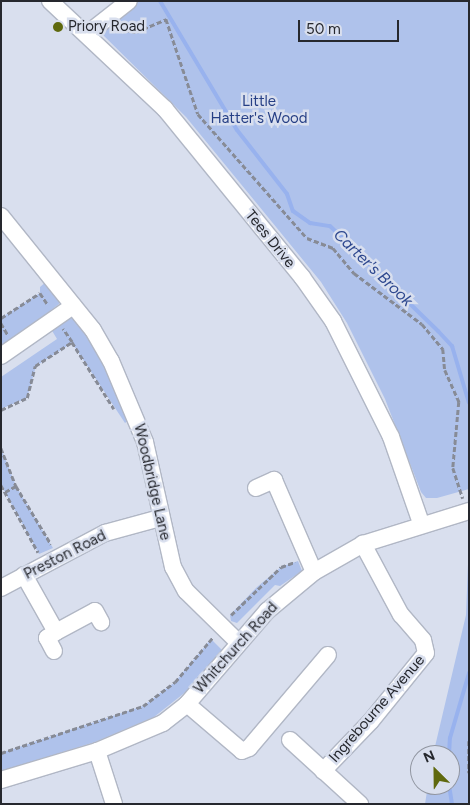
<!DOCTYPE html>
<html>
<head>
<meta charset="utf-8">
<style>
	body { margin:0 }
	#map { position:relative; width:470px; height:805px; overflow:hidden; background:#d9dfee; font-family:Figtree,sans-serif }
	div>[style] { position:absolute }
	.green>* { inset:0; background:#afc2eb }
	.stream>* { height:4px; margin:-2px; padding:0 2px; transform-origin:2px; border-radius:2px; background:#98b2ee }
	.path>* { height:2.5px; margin-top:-1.25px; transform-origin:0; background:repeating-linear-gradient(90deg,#878b96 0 5px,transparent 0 7.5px) }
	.roads { filter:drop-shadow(1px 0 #b1b7c5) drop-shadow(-1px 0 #b1b7c5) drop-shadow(0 1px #b1b7c5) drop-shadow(0 -1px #b1b7c5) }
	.minor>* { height:16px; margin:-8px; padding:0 8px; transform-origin:8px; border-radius:8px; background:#fff }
	.dots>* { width:14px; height:14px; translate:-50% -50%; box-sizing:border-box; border:2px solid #d9dfee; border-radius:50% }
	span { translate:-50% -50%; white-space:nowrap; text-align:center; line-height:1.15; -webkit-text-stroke:5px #d9dfee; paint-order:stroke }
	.poi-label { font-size:15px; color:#26282e }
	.left { translate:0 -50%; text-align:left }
	.park-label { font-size:15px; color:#263f85 }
	.street-label { font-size:15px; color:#26282e }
	.water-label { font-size:16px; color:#2e488f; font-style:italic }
	.frame { position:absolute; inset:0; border:2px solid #26282e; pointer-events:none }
	.north { position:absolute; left:410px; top:745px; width:50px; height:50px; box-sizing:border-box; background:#d9dfee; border:1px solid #9196a1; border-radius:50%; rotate:337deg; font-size:14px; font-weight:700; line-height:20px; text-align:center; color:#26282e }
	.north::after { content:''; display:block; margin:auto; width:18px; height:22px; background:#5f690e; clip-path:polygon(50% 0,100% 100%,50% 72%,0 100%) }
	.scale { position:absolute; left:298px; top:20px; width:101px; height:22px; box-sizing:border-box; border:2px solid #26282e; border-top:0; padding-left:6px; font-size:15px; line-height:18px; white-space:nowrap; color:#26282e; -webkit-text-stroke:4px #d9dfee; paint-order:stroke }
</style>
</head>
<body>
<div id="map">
	<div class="green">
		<div style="clip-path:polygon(138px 1px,469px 1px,469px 489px,437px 498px,426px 498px,421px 492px,385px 399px,347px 323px,321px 282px,186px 117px,101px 33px)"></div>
		<div style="clip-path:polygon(47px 281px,59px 296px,59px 304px,1px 349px,1px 318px,40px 293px,40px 287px)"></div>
		<div style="clip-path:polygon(71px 315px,81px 321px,133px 417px,125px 423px,72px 343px,36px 366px,27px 398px,1px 409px,1px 377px,57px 339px,51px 329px)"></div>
		<div style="clip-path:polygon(1px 448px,16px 486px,53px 548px,39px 554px,1px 485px)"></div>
		<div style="clip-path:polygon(469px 538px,469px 804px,425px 804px,428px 785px,450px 785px,450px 755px,433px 755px,466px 615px)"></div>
		<div style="clip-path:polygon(298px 561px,302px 571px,280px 586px,275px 585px,237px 623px,231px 621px,230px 615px,257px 587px,281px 567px)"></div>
		<div style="clip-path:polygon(211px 639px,223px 651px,197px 683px,154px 717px,95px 742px,1px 771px,1px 753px,143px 706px,175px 682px)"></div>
	</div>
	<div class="stream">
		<div style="left:160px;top:1px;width:150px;rotate:59.2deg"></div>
		<div style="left:237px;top:130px;width:81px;rotate:52deg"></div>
		<div style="left:287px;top:194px;width:18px;rotate:71deg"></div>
		<div style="left:293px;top:211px;width:21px;rotate:35deg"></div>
		<div style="left:310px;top:223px;width:20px;rotate:9deg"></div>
		<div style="left:330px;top:226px;width:151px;rotate:44.2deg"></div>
		<div style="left:438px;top:331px;width:21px;rotate:47deg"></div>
		<div style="left:452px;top:346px;width:59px;rotate:73.4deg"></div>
		<div style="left:449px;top:755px;width:17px;rotate:-87deg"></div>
		<div style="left:450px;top:738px;width:68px;rotate:-73.7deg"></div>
		<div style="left:449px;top:785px;width:19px;rotate:81deg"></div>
	</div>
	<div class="path">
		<div style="left:118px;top:28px;width:18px;rotate:13deg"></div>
		<div style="left:136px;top:32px;width:33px;rotate:-23deg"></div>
		<div style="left:166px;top:19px;width:100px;rotate:71.4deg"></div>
		<div style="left:198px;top:114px;width:165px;rotate:48.7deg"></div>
		<div style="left:307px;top:238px;width:28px;rotate:21deg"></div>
		<div style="left:333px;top:248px;width:33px;rotate:50deg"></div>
		<div style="left:354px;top:273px;width:85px;rotate:36.9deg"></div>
		<div style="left:422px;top:324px;width:33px;rotate:50deg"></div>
		<div style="left:443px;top:349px;width:21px;rotate:85deg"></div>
		<div style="left:445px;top:370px;width:35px;rotate:66deg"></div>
		<div style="left:459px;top:402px;width:66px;rotate:95.2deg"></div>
		<div style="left:453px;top:468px;width:32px;rotate:72deg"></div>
		<div style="left:1px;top:318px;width:46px;rotate:-32.7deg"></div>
		<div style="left:40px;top:293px;width:14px;rotate:56deg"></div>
		<div style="left:1px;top:323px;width:14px;rotate:60deg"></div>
		<div style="left:72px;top:342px;width:79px;rotate:57.9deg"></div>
		<div style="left:1px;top:410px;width:29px;rotate:-25deg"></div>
		<div style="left:27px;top:398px;width:33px;rotate:-76deg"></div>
		<div style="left:35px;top:366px;width:44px;rotate:-33deg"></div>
		<div style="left:72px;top:342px;width:16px;rotate:-125deg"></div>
		<div style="left:1px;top:448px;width:41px;rotate:68.5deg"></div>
		<div style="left:16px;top:486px;width:68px;rotate:58.9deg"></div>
		<div style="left:1px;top:485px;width:77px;rotate:61.1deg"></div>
		<div style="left:5px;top:492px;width:13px;rotate:-29deg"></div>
		<div style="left:231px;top:615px;width:69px;rotate:-43.8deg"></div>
		<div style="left:281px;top:567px;width:15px;rotate:-20deg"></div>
		<div style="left:469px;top:741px;width:32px;rotate:90deg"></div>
		<div style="left:1px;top:753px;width:150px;rotate:-18.3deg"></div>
		<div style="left:143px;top:706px;width:40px;rotate:-37deg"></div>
		<div style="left:175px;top:682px;width:59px;rotate:-49.8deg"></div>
	</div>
	<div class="roads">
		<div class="minor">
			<div style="left:50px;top:1px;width:158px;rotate:43.2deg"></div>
			<div style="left:165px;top:109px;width:217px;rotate:50.8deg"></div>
			<div style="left:302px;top:277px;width:54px;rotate:54.8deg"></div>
			<div style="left:333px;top:321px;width:130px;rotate:63.4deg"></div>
			<div style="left:391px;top:437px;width:91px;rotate:70.8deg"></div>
			<div style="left:87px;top:34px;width:53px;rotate:-38.2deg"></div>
			<div style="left:1px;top:216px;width:146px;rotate:51.1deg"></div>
			<div style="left:93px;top:330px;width:36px;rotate:60deg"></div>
			<div style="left:111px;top:361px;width:88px;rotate:67.2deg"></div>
			<div style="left:145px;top:442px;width:128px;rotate:77.4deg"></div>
			<div style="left:173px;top:567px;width:27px;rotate:62deg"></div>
			<div style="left:186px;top:591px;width:74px;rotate:44.5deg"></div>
			<div style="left:1px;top:356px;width:88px;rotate:-34.8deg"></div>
			<div style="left:256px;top:488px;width:20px;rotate:-24deg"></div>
			<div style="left:274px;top:480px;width:100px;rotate:66.5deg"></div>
			<div style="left:24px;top:575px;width:65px;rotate:60.7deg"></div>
			<div style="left:1px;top:588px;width:118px;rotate:-27.9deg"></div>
			<div style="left:105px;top:533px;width:57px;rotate:-15.3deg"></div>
			<div style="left:54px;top:651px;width:15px;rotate:-118deg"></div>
			<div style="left:47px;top:638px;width:11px;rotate:-34deg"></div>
			<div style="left:56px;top:632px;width:44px;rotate:-28.3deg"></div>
			<div style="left:95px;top:611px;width:13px;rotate:61deg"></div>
			<div style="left:187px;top:704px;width:72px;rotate:40.5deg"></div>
			<div style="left:242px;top:751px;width:8px;rotate:-23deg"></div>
			<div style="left:249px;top:748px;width:122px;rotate:-49.7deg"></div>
			<div style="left:290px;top:740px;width:95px;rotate:42.4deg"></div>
			<div style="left:97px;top:751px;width:56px;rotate:72.2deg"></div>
			<div style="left:323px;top:771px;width:69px;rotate:-46.2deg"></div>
			<div style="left:371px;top:721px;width:87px;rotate:-51deg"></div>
			<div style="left:426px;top:653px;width:13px;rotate:-103deg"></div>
			<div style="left:423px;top:640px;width:33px;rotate:-131deg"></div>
			<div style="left:401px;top:615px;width:81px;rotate:-118.2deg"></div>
			<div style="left:1px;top:780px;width:100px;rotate:-16.8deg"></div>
			<div style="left:97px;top:751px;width:72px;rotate:-23deg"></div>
			<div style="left:163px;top:723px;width:31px;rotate:-38deg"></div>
			<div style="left:187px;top:704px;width:123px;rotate:-49.3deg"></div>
			<div style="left:267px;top:611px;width:61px;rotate:-39.7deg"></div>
			<div style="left:314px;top:572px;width:56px;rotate:-29.7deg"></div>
			<div style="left:363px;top:544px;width:111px;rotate:-17.3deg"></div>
		</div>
	</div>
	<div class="dots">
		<div style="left:58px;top:27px;background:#5f690e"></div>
	</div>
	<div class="poi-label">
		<span class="left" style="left:68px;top:27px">Priory Road</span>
	</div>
	<div class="park-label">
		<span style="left:259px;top:110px">Little<br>Hatter's Wood</span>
	</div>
	<div class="street-label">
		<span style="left:270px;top:239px;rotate:51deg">Tees Drive</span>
		<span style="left:152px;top:482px;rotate:77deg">Woodbridge Lane</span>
		<span style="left:65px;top:555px;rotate:-27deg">Preston Road</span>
		<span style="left:236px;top:648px;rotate:-48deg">Whitchurch Road</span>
		<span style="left:377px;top:709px;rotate:-49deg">Ingrebourne Avenue</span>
	</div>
	<div class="water-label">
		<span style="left:373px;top:268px;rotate:44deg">Carter's Brook</span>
	</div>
	<div class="frame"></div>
	<div class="north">N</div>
	<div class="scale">50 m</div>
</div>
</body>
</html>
